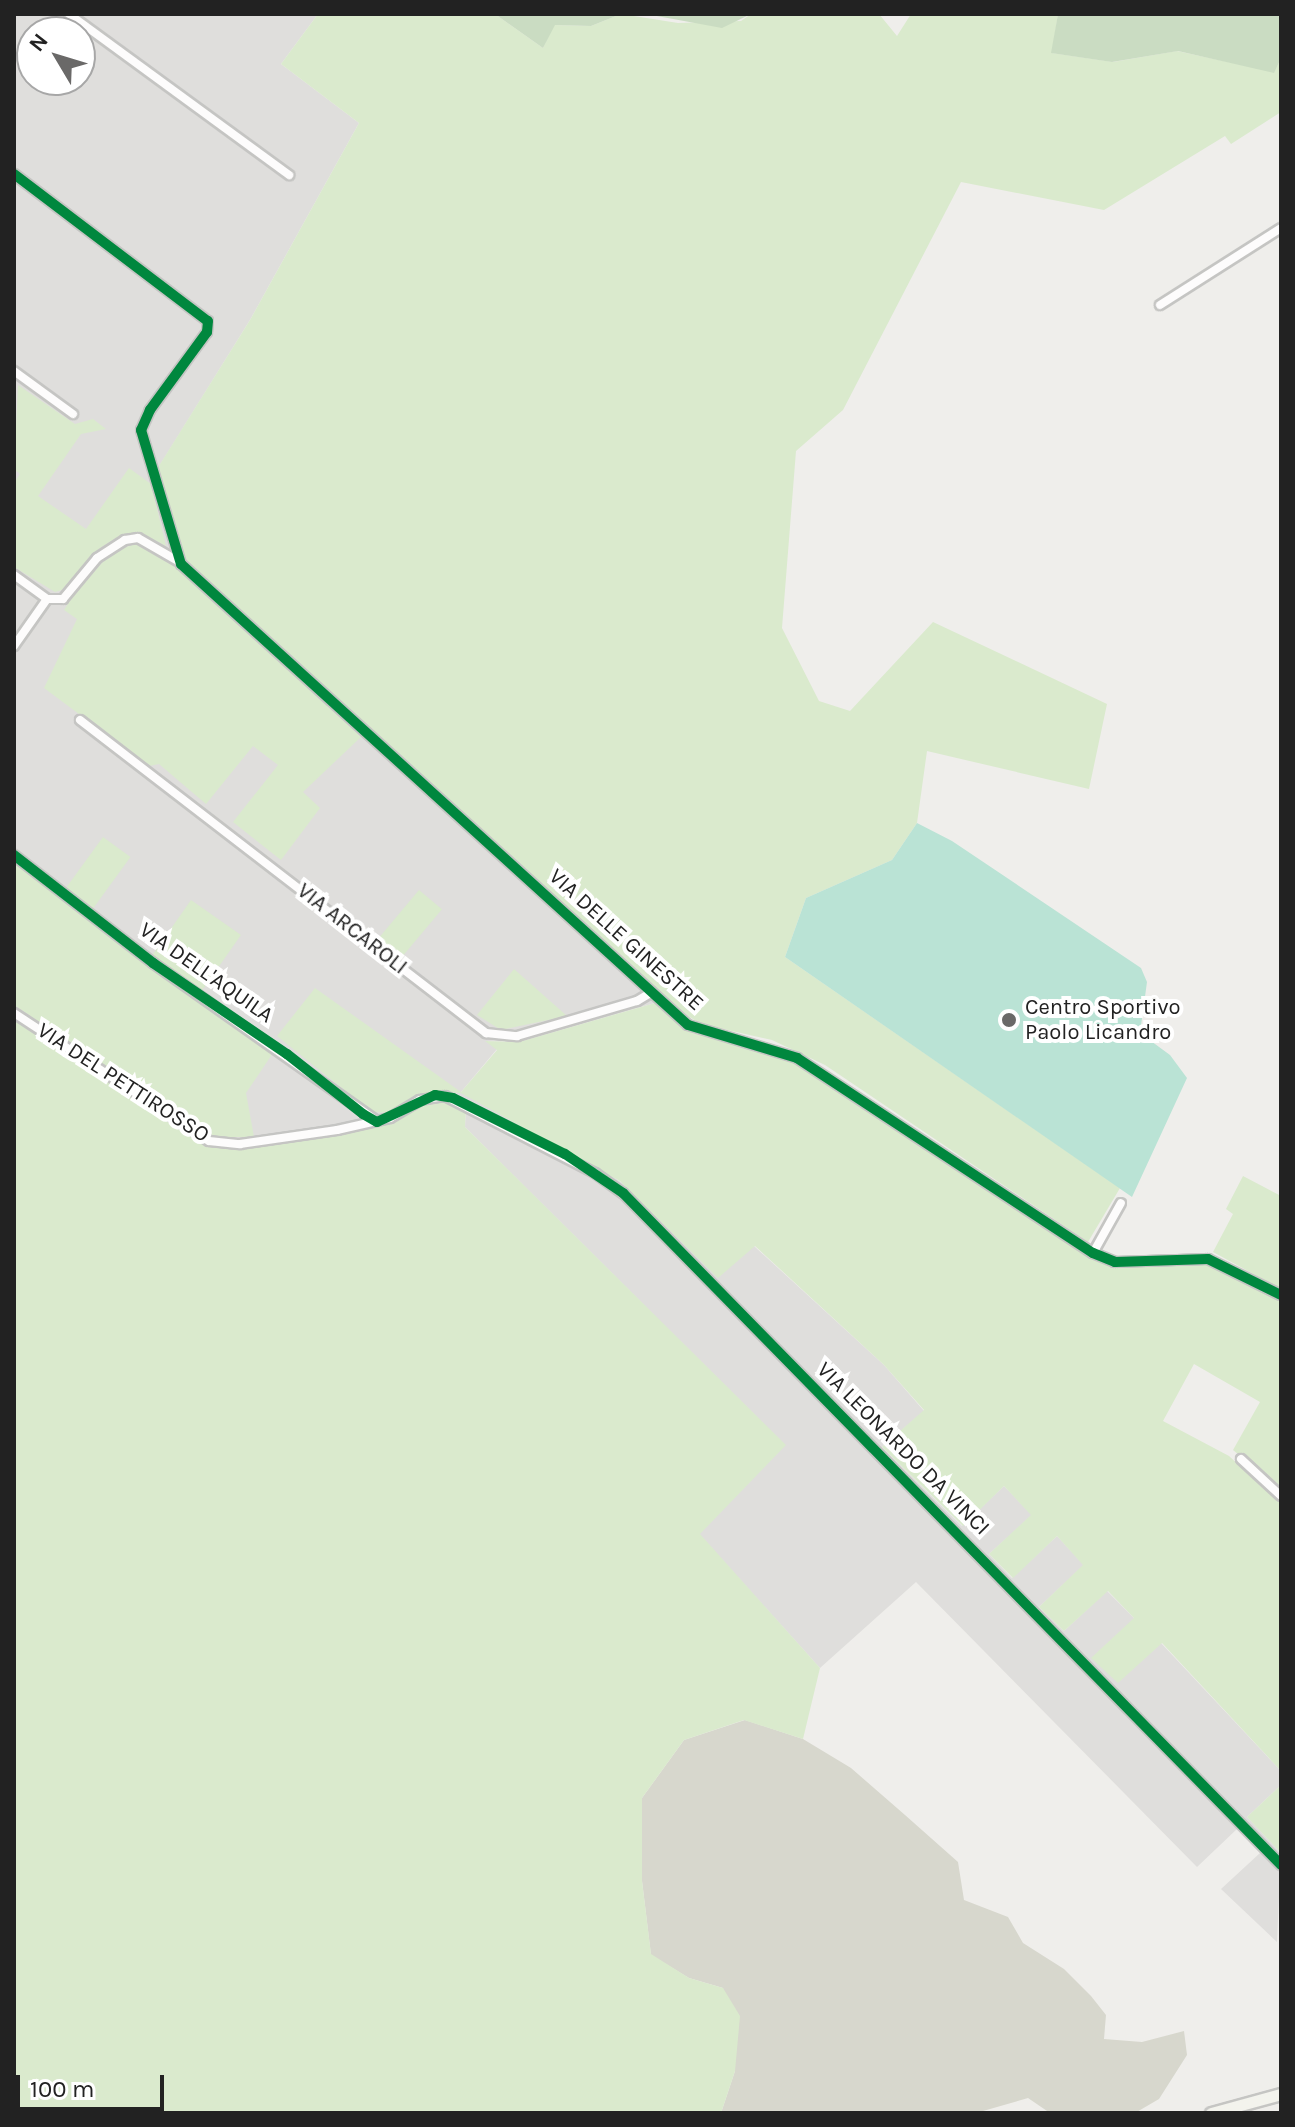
<!DOCTYPE html>
<html>
<head>
<meta charset="utf-8">
<style>
	body { margin:0 }
	#map { position:relative; width:1295px; height:2127px; overflow:hidden; background:#efeeeb; font-family:Karla,sans-serif }
	div>[style] { position:absolute }
	.residential>* { inset:0; background:#dfdedc }
	.construction>* { inset:0; background:#d7d7cd }
	.grass>* { inset:0; background:#daeacd; transform-origin:0 0 }
	.forest>* { inset:0; background:#cadcc2 }
	.pitch>* { inset:0; background:#bae3d5 }
	.roads { filter:drop-shadow(2px 0 #c5c5c3) drop-shadow(-2px 0 #c5c5c3) drop-shadow(0 2px #c5c5c3) drop-shadow(0 -2px #c5c5c3) }
	.street>* { height:8px; margin:-4px; padding:0 4px; transform-origin:4px; border-radius:4px; background:#fdfcfc }
	.secondary>* { height:11px; margin:-5.5px; padding:0 5.5px; transform-origin:5.5px; border-radius:5.5px; background:#f3f3ed }
	.cycleway>* { height:10px; margin:-5px; padding:0 5px; transform-origin:5px; border-radius:5px; background:#00873e }
	.dots>* { width:22px; height:22px; translate:-50% -50%; box-sizing:border-box; border:4px solid #fff; border-radius:50% }
	span { translate:-50% -50%; white-space:nowrap; text-align:center; line-height:1.15; -webkit-text-stroke:8px #fff; paint-order:stroke }
	.street-label { font-size:22px; color:#222 }
	.poi-label { font-size:22px; color:#222 }
	.left { translate:0 -50%; text-align:left }
	.frame { position:absolute; inset:0; border:16px solid #222; pointer-events:none }
	.north { position:absolute; left:16px; top:16px; width:80px; height:80px; box-sizing:border-box; background:#fff; border:2px solid #a7a7a7; border-radius:50%; rotate:308deg; font-size:22px; font-weight:700; line-height:32px; text-align:center; color:#222 }
	.north::after { content:''; display:block; margin:auto; width:28px; height:36px; background:#6a6968; clip-path:polygon(50% 0,100% 100%,50% 72%,0 100%) }
	.scale { position:absolute; left:16px; top:2075px; width:148px; height:36px; box-sizing:border-box; border:4px solid #222; border-top:0; padding-left:10px; font-size:24px; line-height:28px; white-space:nowrap; color:#222; -webkit-text-stroke:6px #fff; paint-order:stroke }
</style>
</head>
<body>
<div id="map">
	<div class="residential">
		<div style="clip-path:polygon(evenodd,14px 14px,318px 14px,281px 64px,359px 123px,250px 320px,158px 468px,369px 730px,670px 998px,660px 1007px,655px 1003px,519px 1042px,487px 1041px,497px 1049px,461px 1092px,587px 1159px,628px 1187px,754px 1246px,884px 1365px,924px 1411px,882px 1447px,962px 1526px,1004px 1486px,1032px 1515px,989px 1554px,1012px 1578px,1057px 1536px,1084px 1565px,1039px 1607px,1064px 1631px,1107px 1591px,1134px 1618px,1118px 1682px,1161px 1643px,1281px 1771px,1281px 1785px,1247px 1817px,1281px 1853px,1277px 1942px,1221px 1889px,1260px 1853px,1237px 1829px,1197px 1867px,916px 1582px,820px 1668px,699px 1534px,785px 1445px,465px 1127px,466px 1107px,421px 1105px,373px 1127px,216px 1146px,14px 1016px,14px 14px,32px 32px,80px 32px,80px 80px,32px 80px,32px 32px)"></div>
	</div>
	<div class="construction">
		<div style="clip-path:polygon(745px 1720px,803px 1739px,851px 1768px,905px 1815px,958px 1862px,964px 1900px,1008px 1917px,1023px 1943px,1064px 1969px,1091px 1996px,1106px 2015px,1104px 2039px,1142px 2042px,1184px 2031px,1187px 2055px,1159px 2099px,1135px 2113px,1050px 2113px,1028px 2098px,976px 2113px,721px 2113px,735px 2071px,723px 1988px,689px 1978px,651px 1955px,642px 1881px,642px 1798px,684px 1740px)"></div>
	</div>
	<div class="grass">
		<div style="clip-path:polygon(318px 14px,495px 14px,543px 48px,554px 25px,591px 26px,621px 14px,678px 23px,741px 21px,751px 14px,879px 14px,897px 36px,911px 14px,1058px 14px,1052px 53px,1113px 62px,1177px 51px,1274px 72px,1281px 58px,1281px 112px,1231px 144px,1225px 136px,1104px 210px,961px 182px,843px 410px,796px 451px,782px 628px,819px 701px,850px 711px,933px 622px,1107px 704px,1089px 789px,927px 751px,917px 823px,892px 860px,806px 898px,785px 957px,1120px 1188px,1088px 1242px,825px 1065px,772px 1040px,701px 1024px,688px 1016px,187px 566px,177px 547px,157px 469px,250px 320px,359px 123px,281px 64px)"></div>
		<div style="clip-path:polygon(18px 385px,75px 424px,93px 419px,106px 429px,81px 434px,38px 496px,86px 529px,129px 468px,151px 484px,166px 546px,142px 534px,116px 538px,100px 548px,65px 589px,55px 592px,14px 567px,14px 483px,20px 474px,14px 469px)"></div>
		<div style="clip-path:polygon(138px 543px,163px 556px,361px 737px,303px 792px,320px 808px,281px 860px,233px 822px,278px 765px,253px 746px,206px 804px,159px 764px,149px 766px,44px 688px,77px 619px,64px 610px,71px 599px,111px 552px)"></div>
		<div style="left:103px;top:837px;width:34px;height:64px;rotate:36deg"></div>
		<div style="clip-path:polygon(14px 861px,275px 1050px,246px 1093px,254px 1137px,210px 1137px,14px 1005px)"></div>
		<div style="left:419px;top:890px;width:30px;height:63px;rotate:40deg"></div>
		<div style="left:191px;top:900px;width:61px;height:69px;rotate:35deg"></div>
		<div style="clip-path:polygon(514px 969px,567px 1016px,501px 1030px,477px 1015px)"></div>
		<div style="clip-path:polygon(315px 988px,461px 1092px,497px 1050px,485px 1041px,519px 1042px,655px 1003px,692px 1033px,775px 1052px,821px 1078px,1093px 1259px,1115px 1267px,1208px 1263px,1281px 1302px,1281px 1490px,1233px 1450px,1260px 1402px,1194px 1364px,1163px 1421px,1229px 1456px,1281px 1504px,1281px 1771px,1162px 1643px,1118px 1683px,1091px 1658px,1134px 1618px,1108px 1591px,1064px 1631px,1039px 1607px,1083px 1565px,1057px 1536px,1013px 1578px,989px 1554px,1031px 1515px,1004px 1486px,963px 1526px,882px 1447px,924px 1410px,884px 1365px,755px 1246px,718px 1278px,620px 1181px,461px 1093px,432px 1091px,394px 1113px,372px 1112px,277px 1036px)"></div>
		<div style="clip-path:polygon(14px 1016px,216px 1146px,373px 1127px,430px 1101px,466px 1107px,465px 1127px,786px 1445px,700px 1534px,820px 1668px,803px 1739px,744px 1720px,684px 1740px,642px 1798px,642px 1881px,651px 1954px,689px 1978px,723px 1988px,740px 2016px,735px 2071px,721px 2113px,14px 2113px)"></div>
		<div style="clip-path:polygon(1243px 1176px,1281px 1196px,1281px 1289px,1213px 1252px,1233px 1214px,1226px 1209px)"></div>
		<div style="clip-path:polygon(1281px 1785px,1281px 1853px,1247px 1817px)"></div>
	</div>
	<div class="forest">
		<div style="clip-path:polygon(495px 14px,621px 14px,591px 26px,555px 25px,543px 48px)"></div>
		<div style="clip-path:polygon(646px 14px,751px 14px,722px 28px)"></div>
		<div style="clip-path:polygon(1058px 14px,1281px 14px,1281px 58px,1274px 73px,1178px 51px,1112px 62px,1051px 53px)"></div>
	</div>
	<div class="pitch">
		<div style="clip-path:polygon(917px 823px,952px 841px,1141px 968px,1147px 982px,1140px 1033px,1170px 1055px,1187px 1078px,1132px 1197px,785px 957px,806px 898px,892px 860px)"></div>
	</div>
	<div class="roads">
		<div class="street">
			<div style="left:69px;top:14px;width:273px;rotate:36.2deg"></div>
			<div style="left:14px;top:174px;width:243px;rotate:37.2deg"></div>
			<div style="left:208px;top:321px;width:11px;rotate:95deg"></div>
			<div style="left:207px;top:332px;width:97px;rotate:126.2deg"></div>
			<div style="left:150px;top:410px;width:22px;rotate:114deg"></div>
			<div style="left:141px;top:430px;width:140px;rotate:73.4deg"></div>
			<div style="left:181px;top:564px;width:685px;rotate:42.28deg"></div>
			<div style="left:688px;top:1025px;width:114px;rotate:16.8deg"></div>
			<div style="left:797px;top:1058px;width:354px;rotate:33.4deg"></div>
			<div style="left:1093px;top:1253px;width:24px;rotate:22deg"></div>
			<div style="left:1115px;top:1262px;width:93px;rotate:-1.8deg"></div>
			<div style="left:1208px;top:1259px;width:81px;rotate:26.3deg"></div>
			<div style="left:1160px;top:305px;width:143px;rotate:-32.5deg"></div>
			<div style="left:14px;top:371px;width:73px;rotate:36.1deg"></div>
			<div style="left:14px;top:575px;width:41px;rotate:36deg"></div>
			<div style="left:47px;top:599px;width:16px"></div>
			<div style="left:63px;top:599px;width:53px;rotate:-50.3deg"></div>
			<div style="left:97px;top:558px;width:33px;rotate:-33deg"></div>
			<div style="left:125px;top:540px;width:13px;rotate:-9deg"></div>
			<div style="left:138px;top:538px;width:46px;rotate:29.9deg"></div>
			<div style="left:14px;top:646px;width:57px;rotate:-54.9deg"></div>
			<div style="left:80px;top:720px;width:513px;rotate:37.63deg"></div>
			<div style="left:486px;top:1033px;width:31px;rotate:6deg"></div>
			<div style="left:517px;top:1036px;width:125px;rotate:-16.3deg"></div>
			<div style="left:637px;top:1001px;width:17px;rotate:-31deg"></div>
			<div style="left:14px;top:855px;width:176px;rotate:37.8deg"></div>
			<div style="left:153px;top:963px;width:274px;rotate:35.2deg"></div>
			<div style="left:14px;top:1013px;width:233px;rotate:33.3deg"></div>
			<div style="left:209px;top:1141px;width:31px;rotate:6deg"></div>
			<div style="left:240px;top:1144px;width:98px;rotate:-8.2deg"></div>
			<div style="left:337px;top:1130px;width:54px;rotate:-12.8deg"></div>
			<div style="left:390px;top:1118px;width:35px;rotate:-31deg"></div>
			<div style="left:420px;top:1100px;width:25px;rotate:-9deg"></div>
			<div style="left:445px;top:1096px;width:169px;rotate:27.2deg"></div>
			<div style="left:595px;top:1173px;width:34px;rotate:36deg"></div>
			<div style="left:623px;top:1193px;width:941px;rotate:45.6deg"></div>
			<div style="left:1093px;top:1253px;width:57px;rotate:-60.8deg"></div>
			<div style="left:1241px;top:1459px;width:54px;rotate:42.8deg"></div>
		</div>
		<div class="secondary">
			<div style="left:1211px;top:2113px;width:73px;rotate:-15.2deg"></div>
		</div>
	</div>
	<div class="cycleway">
		<div style="left:14px;top:174px;width:243px;rotate:37.2deg"></div>
		<div style="left:208px;top:321px;width:11px;rotate:95deg"></div>
		<div style="left:207px;top:332px;width:97px;rotate:126.2deg"></div>
		<div style="left:150px;top:410px;width:22px;rotate:114deg"></div>
		<div style="left:141px;top:430px;width:140px;rotate:73.4deg"></div>
		<div style="left:181px;top:564px;width:685px;rotate:42.28deg"></div>
		<div style="left:688px;top:1025px;width:114px;rotate:16.8deg"></div>
		<div style="left:797px;top:1058px;width:354px;rotate:33.4deg"></div>
		<div style="left:1093px;top:1253px;width:24px;rotate:22deg"></div>
		<div style="left:1115px;top:1262px;width:93px;rotate:-1.8deg"></div>
		<div style="left:1208px;top:1259px;width:81px;rotate:26.3deg"></div>
		<div style="left:14px;top:855px;width:176px;rotate:37.8deg"></div>
		<div style="left:153px;top:963px;width:162px;rotate:34.2deg"></div>
		<div style="left:287px;top:1054px;width:97px;rotate:38.3deg"></div>
		<div style="left:363px;top:1114px;width:16px;rotate:30deg"></div>
		<div style="left:377px;top:1122px;width:64px;rotate:-25deg"></div>
		<div style="left:435px;top:1095px;width:18px;rotate:9deg"></div>
		<div style="left:453px;top:1098px;width:125px;rotate:26.6deg"></div>
		<div style="left:565px;top:1154px;width:70px;rotate:33.9deg"></div>
		<div style="left:623px;top:1193px;width:941px;rotate:45.6deg"></div>
	</div>
	<div class="dots">
		<div style="left:1009px;top:1020px;background:#6a6968"></div>
	</div>
	<div class="street-label">
		<span style="left:352px;top:929px;rotate:38deg">VIA ARCAROLI</span>
		<span style="left:626px;top:940px;rotate:42deg">VIA DELLE GINESTRE</span>
		<span style="left:206px;top:973px;rotate:35deg">VIA DELL'AQUILA</span>
		<span style="left:123px;top:1083px;rotate:33deg">VIA DEL PETTIROSSO</span>
		<span style="left:903px;top:1449px;rotate:45deg">VIA LEONARDO DA VINCI</span>
	</div>
	<div class="poi-label">
		<span class="left" style="left:1025px;top:1020px">Centro Sportivo<br>Paolo Licandro</span>
	</div>
	<div class="frame"></div>
	<div class="north">N</div>
	<div class="scale">100 m</div>
</div>
</body>
</html>
